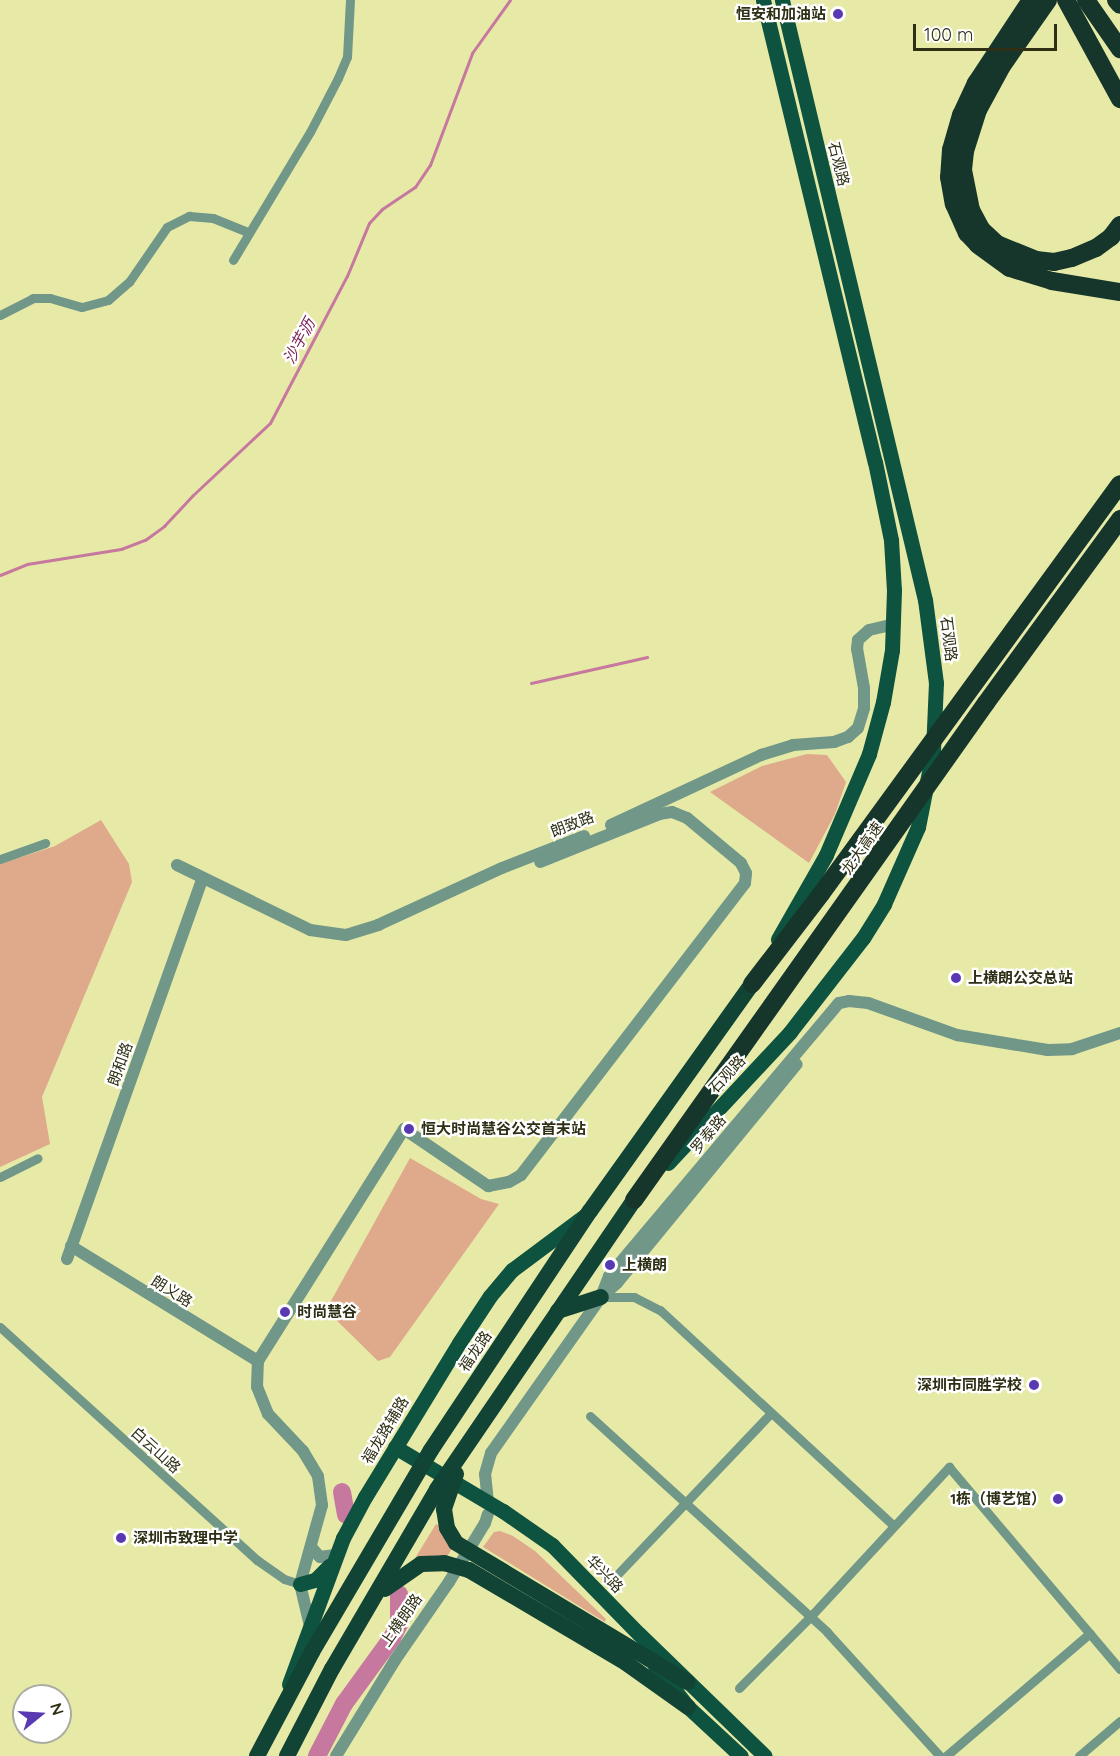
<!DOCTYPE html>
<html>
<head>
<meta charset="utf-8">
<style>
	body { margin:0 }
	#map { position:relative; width:1120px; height:1756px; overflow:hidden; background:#e7eaa7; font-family:Quicksand,"Noto Sans SC",sans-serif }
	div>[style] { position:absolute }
	.green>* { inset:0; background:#dfa98c }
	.stream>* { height:3px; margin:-1.5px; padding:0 1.5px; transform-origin:1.5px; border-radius:1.5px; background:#c6789e }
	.river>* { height:18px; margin:-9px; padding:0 9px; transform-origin:9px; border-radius:9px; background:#c6789e }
	.minor>* { height:9px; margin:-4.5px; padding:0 4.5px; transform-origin:4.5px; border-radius:4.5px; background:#709788 }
	.tertiary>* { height:12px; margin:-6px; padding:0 6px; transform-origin:6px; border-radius:6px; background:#709788 }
	.primary>* { height:15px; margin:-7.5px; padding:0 7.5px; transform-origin:7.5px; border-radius:7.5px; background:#0d5340 }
	.trunk>* { height:16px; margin:-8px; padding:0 8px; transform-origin:8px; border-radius:8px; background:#124436 }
	.motorway>* { height:18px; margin:-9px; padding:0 9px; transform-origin:9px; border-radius:9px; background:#16362c }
	.dots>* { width:16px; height:16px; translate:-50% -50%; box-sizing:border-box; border:3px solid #fff; border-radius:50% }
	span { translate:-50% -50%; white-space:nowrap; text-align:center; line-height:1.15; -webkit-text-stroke:4.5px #fff; paint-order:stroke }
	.poi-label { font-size:15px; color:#2e2f14; font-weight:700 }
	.right { translate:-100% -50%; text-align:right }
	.left { translate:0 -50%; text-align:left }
	.street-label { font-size:15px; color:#2e2f14 }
	.water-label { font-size:16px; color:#7c1f54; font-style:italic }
	.north { position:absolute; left:12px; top:1684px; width:60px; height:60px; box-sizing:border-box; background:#fff; border:2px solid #abaca1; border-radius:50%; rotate:72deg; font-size:16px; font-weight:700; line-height:24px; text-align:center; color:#2e2f14 }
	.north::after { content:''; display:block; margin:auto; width:21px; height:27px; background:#5939b1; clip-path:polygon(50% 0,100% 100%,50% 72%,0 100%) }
	.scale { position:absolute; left:913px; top:24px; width:144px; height:27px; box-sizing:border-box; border:3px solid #2e2f14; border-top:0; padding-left:8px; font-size:18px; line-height:21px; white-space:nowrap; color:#2e2f14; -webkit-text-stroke:4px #fff; paint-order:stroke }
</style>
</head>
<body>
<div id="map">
	<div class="green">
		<div style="clip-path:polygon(807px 754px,827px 755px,846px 782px,835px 814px,809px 863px,710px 792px,762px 766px)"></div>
		<div style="clip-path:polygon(101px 820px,129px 864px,132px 882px,42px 1097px,50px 1144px,0 1167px,0 864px,55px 846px)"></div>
		<div style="clip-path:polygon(410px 1158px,481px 1199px,499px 1204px,390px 1357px,378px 1361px,326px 1310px)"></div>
		<div style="clip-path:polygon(436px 1524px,440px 1526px,452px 1548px,446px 1559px,414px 1560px)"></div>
		<div style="clip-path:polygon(500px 1531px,513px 1536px,535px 1551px,606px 1619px,605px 1622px,483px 1547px,494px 1532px)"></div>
	</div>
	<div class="stream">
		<div style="left:0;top:575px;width:29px;rotate:-22deg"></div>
		<div style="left:27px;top:564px;width:95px;rotate:-9.1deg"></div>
		<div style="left:121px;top:549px;width:26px;rotate:-21deg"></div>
		<div style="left:145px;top:540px;width:24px;rotate:-36deg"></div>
		<div style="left:164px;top:526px;width:42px;rotate:-46.9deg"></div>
		<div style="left:193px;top:495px;width:105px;rotate:-43.1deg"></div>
		<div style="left:270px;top:423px;width:166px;rotate:-62.4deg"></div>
		<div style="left:347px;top:276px;width:57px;rotate:-67.5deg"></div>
		<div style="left:369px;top:223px;width:19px;rotate:-47deg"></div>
		<div style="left:382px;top:209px;width:40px;rotate:-34deg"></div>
		<div style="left:415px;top:187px;width:27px;rotate:-56deg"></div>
		<div style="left:430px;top:165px;width:120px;rotate:-69.4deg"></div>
		<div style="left:472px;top:53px;width:65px;rotate:-54.4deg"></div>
		<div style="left:531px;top:683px;width:119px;rotate:-12.6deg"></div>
	</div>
	<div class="river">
		<div style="left:342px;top:1492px;width:23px;rotate:80deg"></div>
		<div style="left:317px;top:1756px;width:59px;rotate:-62.6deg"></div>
		<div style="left:344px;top:1704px;width:82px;rotate:-54deg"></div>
		<div style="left:392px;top:1638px;width:16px;rotate:-63deg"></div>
		<div style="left:399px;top:1624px;width:30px;rotate:-90deg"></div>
	</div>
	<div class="minor">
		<div style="left:233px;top:260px;width:149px;rotate:-59deg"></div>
		<div style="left:310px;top:132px;width:61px;rotate:-62.6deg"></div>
		<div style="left:338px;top:78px;width:23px;rotate:-67deg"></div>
		<div style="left:347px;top:57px;width:57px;rotate:-87deg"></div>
		<div style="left:0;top:315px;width:37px;rotate:-27deg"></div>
		<div style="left:33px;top:298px;width:17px"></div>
		<div style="left:50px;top:298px;width:33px;rotate:16deg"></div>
		<div style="left:82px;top:307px;width:27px;rotate:-15deg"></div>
		<div style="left:108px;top:300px;width:28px;rotate:-41deg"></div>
		<div style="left:129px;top:282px;width:67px;rotate:-55.4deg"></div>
		<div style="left:167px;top:227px;width:25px;rotate:-27deg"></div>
		<div style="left:189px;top:216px;width:24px;rotate:5deg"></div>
		<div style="left:213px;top:218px;width:38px;rotate:22deg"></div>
		<div style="left:0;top:859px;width:48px;rotate:-19.6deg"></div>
		<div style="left:0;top:1177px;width:42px;rotate:-26.6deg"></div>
		<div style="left:601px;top:1297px;width:33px"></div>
		<div style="left:634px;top:1297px;width:29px;rotate:27deg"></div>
		<div style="left:660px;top:1310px;width:317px;rotate:42.7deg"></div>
		<div style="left:0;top:1327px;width:347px;rotate:42.2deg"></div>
		<div style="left:257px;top:1560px;width:33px;rotate:35deg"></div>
		<div style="left:284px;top:1579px;width:17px;rotate:17deg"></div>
		<div style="left:590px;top:1416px;width:321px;rotate:42.3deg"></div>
		<div style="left:827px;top:1632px;width:168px;rotate:47.7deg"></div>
		<div style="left:611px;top:1581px;width:232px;rotate:-46.4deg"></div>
		<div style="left:739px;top:1688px;width:100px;rotate:-45deg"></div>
		<div style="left:810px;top:1617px;width:205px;rotate:-47.2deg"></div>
		<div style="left:949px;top:1467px;width:265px;rotate:49.8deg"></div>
		<div style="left:946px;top:1756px;width:189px;rotate:-40.5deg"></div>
		<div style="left:1079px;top:1756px;width:54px;rotate:-40.5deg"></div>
	</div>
	<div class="tertiary">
		<div style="left:611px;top:825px;width:166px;rotate:-25deg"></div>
		<div style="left:761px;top:755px;width:34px;rotate:-17deg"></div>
		<div style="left:793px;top:745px;width:41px;rotate:-4.2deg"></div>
		<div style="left:834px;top:742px;width:15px;rotate:-20deg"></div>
		<div style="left:848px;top:737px;width:13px;rotate:-42deg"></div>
		<div style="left:858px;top:728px;width:21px;rotate:-73deg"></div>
		<div style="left:864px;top:708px;width:20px;rotate:-90deg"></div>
		<div style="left:864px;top:688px;width:40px;rotate:-100deg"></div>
		<div style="left:857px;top:649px;width:9px;rotate:-84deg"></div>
		<div style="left:858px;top:640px;width:15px;rotate:-42deg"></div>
		<div style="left:869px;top:630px;width:26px;rotate:-13deg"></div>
		<div style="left:177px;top:865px;width:148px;rotate:26deg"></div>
		<div style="left:310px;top:930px;width:36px;rotate:8deg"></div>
		<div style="left:346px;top:935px;width:34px;rotate:-17deg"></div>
		<div style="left:378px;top:925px;width:136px;rotate:-24.7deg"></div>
		<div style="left:502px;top:868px;width:88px;rotate:-21.3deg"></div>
		<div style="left:71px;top:1246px;width:220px;rotate:31.6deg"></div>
		<div style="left:67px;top:1259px;width:403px;rotate:-70.4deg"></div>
		<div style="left:601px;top:1297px;width:22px;rotate:-69deg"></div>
		<div style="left:609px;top:1276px;width:357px;rotate:-49.9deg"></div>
		<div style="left:839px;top:1003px;width:10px;rotate:-11deg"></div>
		<div style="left:849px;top:1001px;width:19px;rotate:6deg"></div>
		<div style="left:868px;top:1003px;width:95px;rotate:19.8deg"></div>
		<div style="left:957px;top:1035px;width:92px;rotate:9.4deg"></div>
		<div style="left:1048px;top:1050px;width:24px;rotate:-2deg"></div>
		<div style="left:1072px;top:1049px;width:51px;rotate:-18.4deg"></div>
		<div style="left:488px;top:1502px;width:28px;rotate:-96deg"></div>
		<div style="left:485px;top:1474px;width:22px;rotate:-74deg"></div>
		<div style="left:491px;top:1453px;width:191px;rotate:-54.8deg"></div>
		<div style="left:601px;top:1297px;width:21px;rotate:-41deg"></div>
		<div style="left:617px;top:1283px;width:283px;rotate:-50.6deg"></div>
		<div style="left:311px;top:1547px;width:13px;rotate:48deg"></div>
		<div style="left:320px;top:1557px;width:15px;rotate:-8deg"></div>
		<div style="left:310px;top:1626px;width:43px;rotate:-103.4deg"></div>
		<div style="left:300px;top:1584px;width:82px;rotate:-74.4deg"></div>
		<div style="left:322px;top:1505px;width:29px;rotate:-98deg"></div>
		<div style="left:318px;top:1476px;width:29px;rotate:-121deg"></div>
		<div style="left:303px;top:1451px;width:51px;rotate:-133.4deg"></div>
		<div style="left:268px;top:1414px;width:29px;rotate:-112deg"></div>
		<div style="left:257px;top:1387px;width:26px;rotate:-88deg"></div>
		<div style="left:258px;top:1361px;width:274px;rotate:-57.8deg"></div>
		<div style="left:404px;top:1129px;width:102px;rotate:34.2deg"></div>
		<div style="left:488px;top:1186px;width:21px;rotate:-11deg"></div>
		<div style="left:509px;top:1182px;width:14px;rotate:-30deg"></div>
		<div style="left:521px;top:1175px;width:368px;rotate:-52.5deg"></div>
		<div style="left:745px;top:883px;width:10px;rotate:-84deg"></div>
		<div style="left:746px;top:873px;width:11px;rotate:-117deg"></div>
		<div style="left:741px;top:863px;width:70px;rotate:-140.2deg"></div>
		<div style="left:687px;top:818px;width:16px;rotate:-158deg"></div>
		<div style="left:672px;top:812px;width:12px;rotate:171deg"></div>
		<div style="left:660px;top:814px;width:129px;rotate:158.2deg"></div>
		<div style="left:336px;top:1756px;width:113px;rotate:-58.4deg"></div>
		<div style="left:395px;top:1660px;width:95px;rotate:-55.3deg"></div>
		<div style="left:449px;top:1582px;width:69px;rotate:-58.6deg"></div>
		<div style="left:485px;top:1523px;width:9px;rotate:-72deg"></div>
	</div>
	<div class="primary">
		<div style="left:763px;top:0;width:475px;rotate:76.4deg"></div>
		<div style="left:875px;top:462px;width:80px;rotate:78.4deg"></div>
		<div style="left:891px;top:540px;width:50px;rotate:86.6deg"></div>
		<div style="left:894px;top:590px;width:60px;rotate:91.9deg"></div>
		<div style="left:892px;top:650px;width:53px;rotate:99.8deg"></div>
		<div style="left:883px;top:702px;width:54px;rotate:105.1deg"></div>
		<div style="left:869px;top:754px;width:110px;rotate:113.1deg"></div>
		<div style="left:826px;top:855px;width:97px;rotate:119.7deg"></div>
		<div style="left:668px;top:1163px;width:179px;rotate:-47deg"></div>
		<div style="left:790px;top:1032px;width:119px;rotate:-52.2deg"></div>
		<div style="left:863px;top:938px;width:40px;rotate:-58deg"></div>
		<div style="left:884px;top:904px;width:84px;rotate:-66.2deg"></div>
		<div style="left:918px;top:827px;width:77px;rotate:-78.8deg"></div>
		<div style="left:933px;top:751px;width:68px;rotate:-87.5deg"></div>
		<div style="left:936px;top:683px;width:84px;rotate:-97.5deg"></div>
		<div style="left:925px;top:600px;width:617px;rotate:-103.41deg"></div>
		<div style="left:395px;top:1447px;width:126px;rotate:30.7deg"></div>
		<div style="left:503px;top:1511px;width:60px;rotate:34.8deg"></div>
		<div style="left:552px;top:1545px;width:124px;rotate:45.7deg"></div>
		<div style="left:639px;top:1634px;width:175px;rotate:44.1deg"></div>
		<div style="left:300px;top:1584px;width:16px;rotate:-15deg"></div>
		<div style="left:315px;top:1580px;width:20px;rotate:-45deg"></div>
		<div style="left:654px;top:1664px;width:55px;rotate:51.7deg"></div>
		<div style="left:688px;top:1707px;width:72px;rotate:42.8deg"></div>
		<div style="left:289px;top:1684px;width:156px;rotate:-69.7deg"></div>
		<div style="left:343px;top:1538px;width:47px;rotate:-61.8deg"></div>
		<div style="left:365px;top:1497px;width:180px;rotate:-58.6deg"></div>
		<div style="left:459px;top:1343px;width:56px;rotate:-56.6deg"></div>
		<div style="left:490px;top:1296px;width:34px;rotate:-50deg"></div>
		<div style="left:512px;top:1270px;width:94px;rotate:-36.7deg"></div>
	</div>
	<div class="trunk">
		<div style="left:558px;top:1311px;width:45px;rotate:-18deg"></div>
		<div style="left:456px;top:1474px;width:37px;rotate:109deg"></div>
		<div style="left:444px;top:1509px;width:19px;rotate:81deg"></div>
		<div style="left:447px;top:1528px;width:17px;rotate:59deg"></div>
		<div style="left:456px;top:1543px;width:270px;rotate:31deg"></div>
		<div style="left:385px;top:1589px;width:44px;rotate:-34.8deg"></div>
		<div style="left:421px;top:1564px;width:23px;rotate:-2deg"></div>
		<div style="left:444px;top:1563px;width:26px;rotate:16deg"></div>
		<div style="left:469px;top:1570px;width:182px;rotate:30.6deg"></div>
		<div style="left:626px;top:1663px;width:76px;rotate:35.4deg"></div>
		<div style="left:257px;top:1756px;width:118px;rotate:-62.1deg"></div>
		<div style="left:312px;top:1652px;width:234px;rotate:-59.5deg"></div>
		<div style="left:431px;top:1450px;width:287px;rotate:-56.4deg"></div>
		<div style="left:590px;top:1211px;width:279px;rotate:-54.5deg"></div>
		<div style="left:287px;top:1756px;width:98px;rotate:-62.7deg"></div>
		<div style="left:332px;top:1669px;width:208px;rotate:-59.7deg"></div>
		<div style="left:437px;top:1489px;width:350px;rotate:-55.7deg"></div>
	</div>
	<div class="motorway">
		<div style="left:1031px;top:0;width:100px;rotate:123.5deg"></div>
		<div style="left:976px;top:83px;width:35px;rotate:115deg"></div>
		<div style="left:961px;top:115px;width:36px;rotate:106deg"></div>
		<div style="left:951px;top:150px;width:27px;rotate:94deg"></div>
		<div style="left:949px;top:177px;width:27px;rotate:80deg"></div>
		<div style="left:954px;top:204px;width:32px;rotate:66deg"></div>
		<div style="left:967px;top:233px;width:16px;rotate:47deg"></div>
		<div style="left:978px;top:245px;width:39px;rotate:36deg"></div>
		<div style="left:1010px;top:268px;width:44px;rotate:17.2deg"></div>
		<div style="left:1052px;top:281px;width:69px;rotate:9.2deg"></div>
		<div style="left:1048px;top:0;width:80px;rotate:124.9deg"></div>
		<div style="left:1002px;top:66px;width:50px;rotate:118.6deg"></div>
		<div style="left:978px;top:110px;width:43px;rotate:107.6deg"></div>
		<div style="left:965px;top:151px;width:19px;rotate:96deg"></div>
		<div style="left:963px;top:170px;width:41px;rotate:78.7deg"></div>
		<div style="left:971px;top:210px;width:21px;rotate:62deg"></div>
		<div style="left:981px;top:229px;width:22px;rotate:43deg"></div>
		<div style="left:997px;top:244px;width:42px;rotate:22.3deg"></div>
		<div style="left:1036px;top:260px;width:18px;rotate:6deg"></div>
		<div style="left:1054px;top:262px;width:18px;rotate:-13deg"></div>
		<div style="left:1072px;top:258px;width:26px;rotate:-23deg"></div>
		<div style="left:1096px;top:248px;width:19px;rotate:-36deg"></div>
		<div style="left:1111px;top:237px;width:15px;rotate:-53deg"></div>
		<div style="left:1066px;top:0;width:113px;rotate:61.4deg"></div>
		<div style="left:1086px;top:0;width:60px;rotate:55.2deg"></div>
		<div style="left:1116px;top:0;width:6px;rotate:51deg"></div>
		<div style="left:752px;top:984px;width:113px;rotate:-52.5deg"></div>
		<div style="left:821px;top:894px;width:507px;rotate:-53.9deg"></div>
		<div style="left:634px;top:1200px;width:609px;rotate:-54.69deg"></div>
		<div style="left:986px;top:703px;width:228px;rotate:-53.9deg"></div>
	</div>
	<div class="dots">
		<div style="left:838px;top:14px;background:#5939b1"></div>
		<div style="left:956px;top:978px;background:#5939b1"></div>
		<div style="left:409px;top:1129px;background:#5939b1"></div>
		<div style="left:610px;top:1265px;background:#5939b1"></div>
		<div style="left:285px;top:1312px;background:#5939b1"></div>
		<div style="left:1034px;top:1385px;background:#5939b1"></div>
		<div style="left:1058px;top:1499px;background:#5939b1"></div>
		<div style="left:121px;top:1538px;background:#5939b1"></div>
	</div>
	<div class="poi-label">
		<span class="right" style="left:826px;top:14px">恒安和加油站</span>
		<span class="left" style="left:968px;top:978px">上横朗公交总站</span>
		<span class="left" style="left:421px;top:1129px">恒大时尚慧谷公交首末站</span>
		<span class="left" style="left:622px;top:1265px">上横朗</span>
		<span class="left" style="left:297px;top:1312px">时尚慧谷</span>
		<span class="right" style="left:1022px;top:1385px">深圳市同胜学校</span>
		<span class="right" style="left:1046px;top:1499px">1栋（博艺馆）</span>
		<span class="left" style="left:133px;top:1538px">深圳市致理中学</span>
	</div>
	<div class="street-label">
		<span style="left:839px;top:164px;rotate:76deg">石观路</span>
		<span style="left:949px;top:639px;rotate:83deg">石观路</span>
		<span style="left:572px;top:824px;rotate:-21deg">朗致路</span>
		<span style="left:862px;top:848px;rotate:-55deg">龙大高速</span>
		<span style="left:120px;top:1064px;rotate:-70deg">朗和路</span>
		<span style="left:727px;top:1074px;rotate:-47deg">石观路</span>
		<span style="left:708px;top:1134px;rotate:-50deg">罗泰路</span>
		<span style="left:172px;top:1291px;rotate:32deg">朗义路</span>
		<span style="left:475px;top:1351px;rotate:-56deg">福龙路</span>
		<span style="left:385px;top:1430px;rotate:-59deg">福龙路辅路</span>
		<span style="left:156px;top:1450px;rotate:42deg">白云山路</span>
		<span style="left:605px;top:1574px;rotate:46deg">华兴路</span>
		<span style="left:401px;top:1620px;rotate:-55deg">上横朗路</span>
	</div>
	<div class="water-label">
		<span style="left:299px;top:341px;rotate:-62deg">沙芋沥</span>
	</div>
	<div class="north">N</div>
	<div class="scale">100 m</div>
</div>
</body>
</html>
